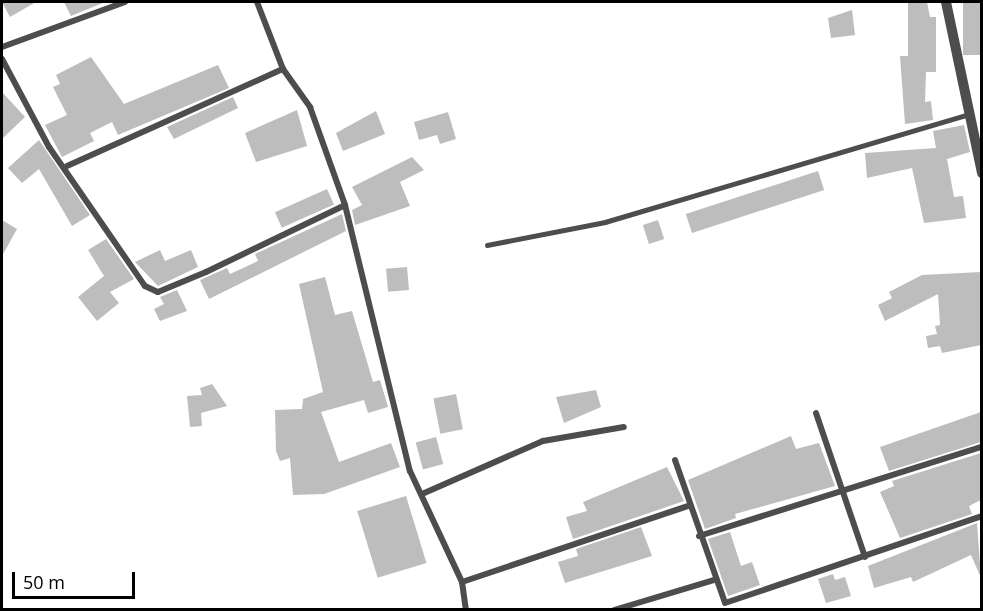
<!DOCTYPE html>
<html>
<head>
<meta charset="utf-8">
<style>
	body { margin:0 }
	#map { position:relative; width:983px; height:611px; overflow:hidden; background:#fff; font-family:"Open Sans",sans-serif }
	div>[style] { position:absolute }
	.building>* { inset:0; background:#bdbdbd; transform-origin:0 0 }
	.service>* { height:4.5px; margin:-2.25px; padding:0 2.25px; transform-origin:2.25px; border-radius:2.25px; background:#4d4d4d }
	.minor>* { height:6px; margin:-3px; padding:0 3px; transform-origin:3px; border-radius:3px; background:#4d4d4d }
	.tertiary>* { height:10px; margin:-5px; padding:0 5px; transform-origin:5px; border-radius:5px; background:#4d4d4d }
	span { translate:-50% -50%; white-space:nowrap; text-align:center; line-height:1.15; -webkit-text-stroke:6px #fff; paint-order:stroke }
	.frame { position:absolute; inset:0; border:3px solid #000; pointer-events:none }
	.scale { position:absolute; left:12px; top:572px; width:123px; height:27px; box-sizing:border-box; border:3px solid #000; border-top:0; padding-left:8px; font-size:18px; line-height:21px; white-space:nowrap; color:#000; -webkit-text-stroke:4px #fff; paint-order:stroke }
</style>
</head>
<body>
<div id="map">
	<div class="building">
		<div style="clip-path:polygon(2px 2px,36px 2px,10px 17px)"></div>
		<div style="clip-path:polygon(64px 2px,105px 2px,71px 16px)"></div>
		<div style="clip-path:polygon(908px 2px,927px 2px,930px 17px,936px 17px,936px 72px,926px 72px,925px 102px,931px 101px,933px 120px,905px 124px,900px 56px,908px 56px)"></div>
		<div style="left:963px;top:2px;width:18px;height:53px"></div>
		<div style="clip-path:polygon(852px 10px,855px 35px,831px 38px,828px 18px)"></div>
		<div style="clip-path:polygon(91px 57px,124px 104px,218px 65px,229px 88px,118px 135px,112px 122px,90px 133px,94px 141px,62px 157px,45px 125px,67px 115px,53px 87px,60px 84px,56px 75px)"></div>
		<div style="clip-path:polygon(2px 92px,25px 117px,2px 139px)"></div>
		<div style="clip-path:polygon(233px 97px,238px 108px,174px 139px,167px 127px)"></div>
		<div style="clip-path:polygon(297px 110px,307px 146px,256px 162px,245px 133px)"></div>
		<div style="clip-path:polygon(376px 111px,385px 134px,343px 151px,336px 133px)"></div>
		<div style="clip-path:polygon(448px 112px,456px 139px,440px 144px,437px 135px,419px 140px,414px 122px)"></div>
		<div style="clip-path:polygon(964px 125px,970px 152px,947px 159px,954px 197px,963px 196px,966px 218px,924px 223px,912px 168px,867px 178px,865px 153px,936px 148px,933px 131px)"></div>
		<div style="clip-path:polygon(39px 140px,90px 215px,72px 226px,39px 169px,22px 183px,8px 168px)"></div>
		<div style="clip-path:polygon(412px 157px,424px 170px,400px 182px,410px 206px,355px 225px,352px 210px,362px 205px,352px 187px)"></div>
		<div style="left:818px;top:171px;width:20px;height:139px;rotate:72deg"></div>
		<div style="left:327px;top:189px;width:17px;height:57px;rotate:66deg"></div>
		<div style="clip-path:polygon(342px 214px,346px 231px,209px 299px,200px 280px,227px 268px,230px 274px,258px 261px,255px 254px)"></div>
		<div style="clip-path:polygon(2px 220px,17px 229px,2px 256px)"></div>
		<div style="left:658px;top:220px;width:20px;height:16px;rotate:72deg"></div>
		<div style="clip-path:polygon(106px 239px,134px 279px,110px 292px,119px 303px,97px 321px,78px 297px,104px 276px,88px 250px)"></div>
		<div style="clip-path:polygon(160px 250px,165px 261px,191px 250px,198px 267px,158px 286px,135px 262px)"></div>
		<div style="left:407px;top:267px;width:23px;height:21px;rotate:85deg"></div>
		<div style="clip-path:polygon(981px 272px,981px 345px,942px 353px,940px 346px,928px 348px,926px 336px,937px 334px,935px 326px,940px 325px,938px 294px,885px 321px,878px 305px,892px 298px,889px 292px,922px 275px)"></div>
		<div style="clip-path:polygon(325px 277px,335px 315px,352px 311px,373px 382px,380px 380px,388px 407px,368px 413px,364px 400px,321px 412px,339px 462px,391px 443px,400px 467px,324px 494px,293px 495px,290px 458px,280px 461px,276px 451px,275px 410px,302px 409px,303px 399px,323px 392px,299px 284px)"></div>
		<div style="clip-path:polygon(177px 290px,187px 311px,160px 321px,154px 309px,164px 304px,160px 297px)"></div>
		<div style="clip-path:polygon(212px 384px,227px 406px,201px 413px,202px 426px,190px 427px,187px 396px,202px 395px,200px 388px)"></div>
		<div style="clip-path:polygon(596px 390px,601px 407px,564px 423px,556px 397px)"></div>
		<div style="left:456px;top:394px;width:36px;height:23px;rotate:79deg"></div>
		<div style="clip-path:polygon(981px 412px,981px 442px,889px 471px,880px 447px)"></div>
		<div style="clip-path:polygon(791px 436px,796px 449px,819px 443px,835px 486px,735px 514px,736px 518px,705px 529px,688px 480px)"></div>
		<div style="left:436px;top:437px;width:28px;height:21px;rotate:75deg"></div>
		<div style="clip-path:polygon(981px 453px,981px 500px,969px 506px,972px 514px,900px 538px,880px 492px,894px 486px,892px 481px)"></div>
		<div style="clip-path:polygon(667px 467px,684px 501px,573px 539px,566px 517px,587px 511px,583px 502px)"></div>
		<div style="left:406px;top:496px;width:70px;height:51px;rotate:73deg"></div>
		<div style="clip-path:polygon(977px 523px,981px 578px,971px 555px,913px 582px,911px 577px,874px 588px,868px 566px)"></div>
		<div style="clip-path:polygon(641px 527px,652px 556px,565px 583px,558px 562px,578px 556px,576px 549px)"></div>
		<div style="clip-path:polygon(730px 532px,741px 566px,752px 562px,760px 585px,728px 596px,708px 539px)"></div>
		<div style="clip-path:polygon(833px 574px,835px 580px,845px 577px,851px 596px,826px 603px,818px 579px)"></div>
	</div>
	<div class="service">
		<div style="left:487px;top:245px;width:120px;rotate:-11deg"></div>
		<div style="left:605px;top:222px;width:380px;rotate:-16.5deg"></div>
	</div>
	<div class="minor">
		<div style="left:257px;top:2px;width:72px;rotate:68.8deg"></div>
		<div style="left:283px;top:69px;width:47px;rotate:54.6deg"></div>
		<div style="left:310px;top:107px;width:104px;rotate:70.3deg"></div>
		<div style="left:345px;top:205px;width:274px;rotate:76.3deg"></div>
		<div style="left:410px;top:471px;width:123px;rotate:64.9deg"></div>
		<div style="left:462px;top:582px;width:28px;rotate:82deg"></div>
		<div style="left:2px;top:47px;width:131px;rotate:-20.1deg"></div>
		<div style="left:2px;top:59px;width:100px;rotate:61.9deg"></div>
		<div style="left:49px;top:147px;width:169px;rotate:55.4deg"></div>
		<div style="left:145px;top:286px;width:14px;rotate:25deg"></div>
		<div style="left:158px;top:292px;width:52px;rotate:-22.6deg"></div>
		<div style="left:206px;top:272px;width:154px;rotate:-25.7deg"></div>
		<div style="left:67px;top:166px;width:237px;rotate:-24.2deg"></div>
		<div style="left:816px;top:413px;width:152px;rotate:71.2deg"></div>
		<div style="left:675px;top:460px;width:151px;rotate:70.7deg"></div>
		<div style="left:725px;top:603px;width:271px;rotate:-18.7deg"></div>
		<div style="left:422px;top:494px;width:132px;rotate:-23.7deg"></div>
		<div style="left:543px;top:441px;width:82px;rotate:-9.8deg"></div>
		<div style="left:699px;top:536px;width:297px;rotate:-17.5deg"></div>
		<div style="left:462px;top:582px;width:238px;rotate:-18.6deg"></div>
		<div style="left:614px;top:610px;width:104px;rotate:-16.7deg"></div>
	</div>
	<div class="tertiary">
		<div style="left:946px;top:2px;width:175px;rotate:78.1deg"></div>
	</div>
	<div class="frame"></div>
	<div class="scale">50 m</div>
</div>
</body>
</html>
